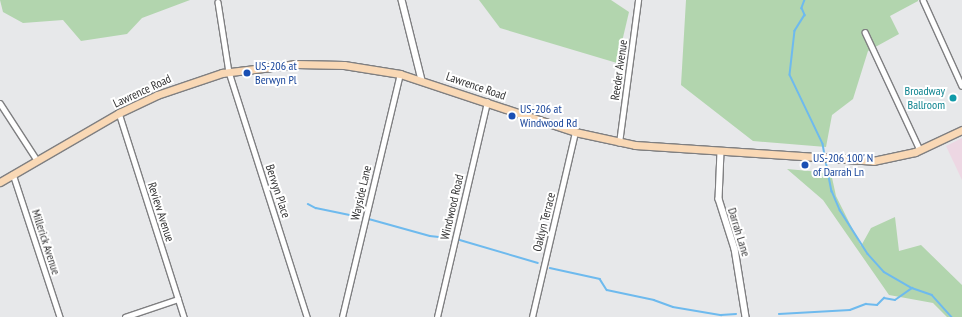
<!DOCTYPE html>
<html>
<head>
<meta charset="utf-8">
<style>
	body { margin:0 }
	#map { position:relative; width:962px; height:317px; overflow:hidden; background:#e7e8ea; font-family:"PT Sans Narrow",sans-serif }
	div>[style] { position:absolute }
	.education>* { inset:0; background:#edd7e3 }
	.green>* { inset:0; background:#b2d5ae }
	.stream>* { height:1.5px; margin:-0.75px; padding:0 0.75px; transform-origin:0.75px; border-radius:0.75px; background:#6ebaee }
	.roads { filter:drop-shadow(1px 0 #7f7f81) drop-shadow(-1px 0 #7f7f81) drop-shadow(0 1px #7f7f81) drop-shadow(0 -1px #7f7f81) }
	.minor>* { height:4.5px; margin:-2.25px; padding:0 2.25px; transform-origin:2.25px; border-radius:2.25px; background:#fff }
	.tertiary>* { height:5.5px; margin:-2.75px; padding:0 2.75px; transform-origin:2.75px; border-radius:2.75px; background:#fff }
	.primary>* { height:7px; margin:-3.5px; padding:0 3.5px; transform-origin:3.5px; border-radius:3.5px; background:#f9d8b5 }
	.dots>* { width:11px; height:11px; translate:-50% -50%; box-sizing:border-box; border:2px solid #fff; border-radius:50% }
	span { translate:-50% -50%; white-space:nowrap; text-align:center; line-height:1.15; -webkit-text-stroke:4px #fff; paint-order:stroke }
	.transit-label { font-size:12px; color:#164399 }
	.left { translate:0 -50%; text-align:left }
	.street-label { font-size:12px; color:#333334 }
	.culture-label { font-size:12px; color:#0d838f }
	.right { translate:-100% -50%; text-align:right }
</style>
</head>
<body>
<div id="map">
	<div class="education">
		<div style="clip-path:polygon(962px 138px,962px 180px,946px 146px)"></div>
	</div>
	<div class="green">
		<div style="clip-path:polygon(0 0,190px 0,142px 18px,127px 34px,81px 41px,63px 20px,23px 23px,3px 12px)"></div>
		<div style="clip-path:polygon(479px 0,611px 0,629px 12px,617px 63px,500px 28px)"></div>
		<div style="clip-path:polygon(686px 0,918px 0,918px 1px,890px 16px,899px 34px,868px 51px,853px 99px,832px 115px,826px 147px,753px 141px,681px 85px)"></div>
		<div style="clip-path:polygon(787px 169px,831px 173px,836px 196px,861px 246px,871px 228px,895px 217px,899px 251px,921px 245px,962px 285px,962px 317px,947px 317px,933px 303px,889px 295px,823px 200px)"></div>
	</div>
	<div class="stream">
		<div style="left:805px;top:0;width:9px;rotate:111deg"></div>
		<div style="left:802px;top:8px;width:8px;rotate:67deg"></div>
		<div style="left:805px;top:15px;width:19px;rotate:122deg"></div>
		<div style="left:795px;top:31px;width:44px;rotate:96.5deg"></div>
		<div style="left:790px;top:75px;width:76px;rotate:64.4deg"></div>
		<div style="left:823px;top:144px;width:11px;rotate:80deg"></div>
		<div style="left:826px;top:161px;width:31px;rotate:79deg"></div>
		<div style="left:832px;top:191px;width:21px;rotate:67deg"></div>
		<div style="left:840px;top:210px;width:52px;rotate:57.5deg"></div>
		<div style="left:868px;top:254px;width:24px;rotate:48deg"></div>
		<div style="left:884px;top:272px;width:32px;rotate:30deg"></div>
		<div style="left:912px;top:288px;width:21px;rotate:19deg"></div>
		<div style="left:932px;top:295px;width:30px;rotate:48deg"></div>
		<div style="left:308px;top:204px;width:9px;rotate:27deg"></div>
		<div style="left:316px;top:208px;width:44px;rotate:11.8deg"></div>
		<div style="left:369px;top:219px;width:63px;rotate:15.6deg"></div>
		<div style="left:430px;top:236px;width:18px;rotate:6deg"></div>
		<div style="left:460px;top:240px;width:81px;rotate:16.4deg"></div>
		<div style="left:550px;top:268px;width:51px;rotate:12.4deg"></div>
		<div style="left:600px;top:279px;width:13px;rotate:58deg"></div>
		<div style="left:607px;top:290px;width:48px;rotate:12deg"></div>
		<div style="left:654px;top:300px;width:20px;rotate:20deg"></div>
		<div style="left:673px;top:307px;width:49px;rotate:9.5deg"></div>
		<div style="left:721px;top:315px;width:15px;rotate:-4deg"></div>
		<div style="left:779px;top:314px;width:71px;rotate:-3.2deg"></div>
		<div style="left:850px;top:310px;width:17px;rotate:-21deg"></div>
		<div style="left:866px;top:304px;width:11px;rotate:5deg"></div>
		<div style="left:877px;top:305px;width:10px;rotate:-45deg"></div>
		<div style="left:884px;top:298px;width:11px;rotate:10deg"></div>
		<div style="left:895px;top:300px;width:21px;rotate:-35deg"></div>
	</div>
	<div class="roads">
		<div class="minor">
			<div style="left:923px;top:0;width:94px;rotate:65.6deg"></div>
			<div style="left:218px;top:2px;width:71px;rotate:81.1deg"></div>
			<div style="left:229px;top:72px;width:257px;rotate:72.3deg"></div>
			<div style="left:865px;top:32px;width:130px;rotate:65deg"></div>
			<div style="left:0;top:103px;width:68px;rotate:57deg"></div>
			<div style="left:119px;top:113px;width:214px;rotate:72.3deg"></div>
			<div style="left:619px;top:143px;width:144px;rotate:-82.4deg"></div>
			<div style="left:13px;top:174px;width:151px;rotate:71.8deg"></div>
			<div style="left:125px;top:317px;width:56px;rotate:-18.8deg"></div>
			<div style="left:342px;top:317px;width:250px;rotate:-76.6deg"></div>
			<div style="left:437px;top:317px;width:221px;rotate:-76.9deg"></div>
			<div style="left:532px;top:317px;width:190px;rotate:-76.9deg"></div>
		</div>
		<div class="tertiary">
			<div style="left:402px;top:0;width:82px;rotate:76deg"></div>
			<div style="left:721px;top:152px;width:47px;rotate:92.4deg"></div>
			<div style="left:719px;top:199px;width:52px;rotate:72.3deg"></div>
			<div style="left:735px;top:249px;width:69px;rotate:80.8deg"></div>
		</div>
		<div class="primary">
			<div style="left:0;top:182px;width:138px;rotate:-30.1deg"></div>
			<div style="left:119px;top:113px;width:42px;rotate:-25.3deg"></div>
			<div style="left:157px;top:95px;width:69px;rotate:-18.7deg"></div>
			<div style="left:222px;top:73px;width:75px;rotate:-6.9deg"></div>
			<div style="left:296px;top:64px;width:48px;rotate:1.2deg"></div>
			<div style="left:344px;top:65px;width:57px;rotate:9.1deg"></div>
			<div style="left:400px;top:74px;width:184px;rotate:18.3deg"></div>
			<div style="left:575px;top:132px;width:61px;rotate:12.2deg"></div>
			<div style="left:635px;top:145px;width:239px;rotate:3.8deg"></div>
			<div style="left:873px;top:161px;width:43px;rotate:-12.1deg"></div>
			<div style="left:915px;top:152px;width:52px;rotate:-25.1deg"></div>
		</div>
	</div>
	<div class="dots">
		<div style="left:247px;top:73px;background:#1a4fb4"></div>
		<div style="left:953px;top:98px;background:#0f9aa8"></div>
		<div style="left:512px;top:116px;background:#1a4fb4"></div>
		<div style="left:805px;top:165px;background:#1a4fb4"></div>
	</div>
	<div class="transit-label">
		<span class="left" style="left:255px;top:73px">US-206 at<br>Berwyn Pl</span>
		<span class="left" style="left:520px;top:116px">US-206 at<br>Windwood Rd</span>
		<span class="left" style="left:813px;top:165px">US-206 100' N<br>of Darrah Ln</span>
	</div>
	<div class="street-label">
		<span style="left:619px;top:70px;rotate:-82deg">Reeder Avenue</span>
		<span style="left:476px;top:86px;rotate:19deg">Lawrence Road</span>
		<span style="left:142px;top:91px;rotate:-25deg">Lawrence Road</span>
		<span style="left:278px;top:191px;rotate:72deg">Berwyn Place</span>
		<span style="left:361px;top:193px;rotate:-77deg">Wayside Lane</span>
		<span style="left:452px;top:207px;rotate:-77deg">Windwood Road</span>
		<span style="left:161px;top:212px;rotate:72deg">Review Avenue</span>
		<span style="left:544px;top:222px;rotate:-76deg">Oaklyn Terrace</span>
		<span style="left:739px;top:232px;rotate:73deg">Darrah Lane</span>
		<span style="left:46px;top:242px;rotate:72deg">Millerick Avenue</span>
	</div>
	<div class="culture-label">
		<span class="right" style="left:945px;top:98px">Broadway<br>Ballroom</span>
	</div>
</div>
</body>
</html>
